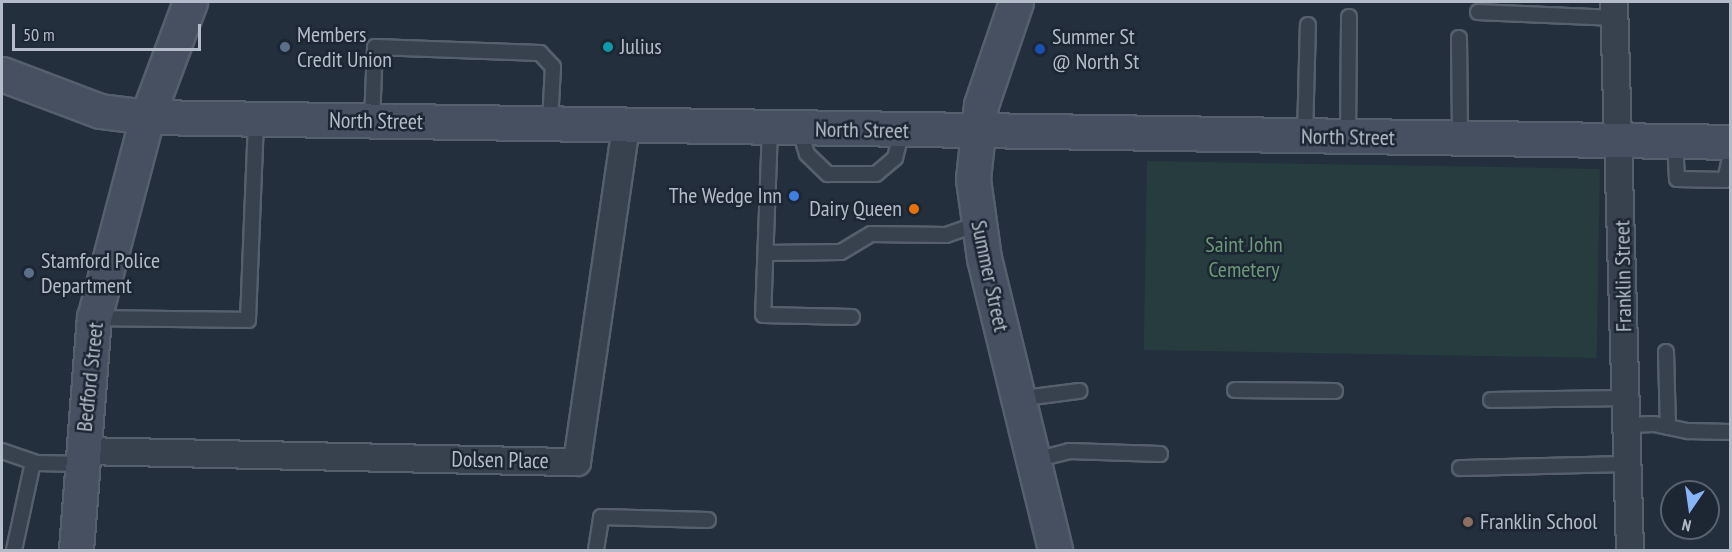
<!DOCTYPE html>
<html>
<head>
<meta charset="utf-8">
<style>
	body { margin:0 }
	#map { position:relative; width:1732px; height:552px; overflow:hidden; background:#242f3e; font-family:"PT Sans Narrow",sans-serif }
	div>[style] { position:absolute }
	.green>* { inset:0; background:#263c3f; transform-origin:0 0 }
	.roads { filter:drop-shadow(2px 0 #565f6c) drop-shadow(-2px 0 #565f6c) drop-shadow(0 2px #565f6c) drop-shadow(0 -2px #565f6c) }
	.lane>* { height:14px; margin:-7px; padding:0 7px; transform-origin:7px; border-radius:7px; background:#38414e }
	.street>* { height:26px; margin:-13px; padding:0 13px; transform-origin:13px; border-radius:13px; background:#38414e }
	.secondary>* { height:33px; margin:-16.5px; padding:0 16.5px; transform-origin:16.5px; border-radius:16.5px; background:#465061 }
	.dots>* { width:16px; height:16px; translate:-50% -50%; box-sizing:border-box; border:3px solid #1d2633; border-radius:50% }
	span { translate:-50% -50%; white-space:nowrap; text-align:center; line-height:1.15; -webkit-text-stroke:5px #1d2633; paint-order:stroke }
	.poi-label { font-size:22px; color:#b4bcc9 }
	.left { translate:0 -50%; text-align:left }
	.right { translate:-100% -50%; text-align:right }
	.street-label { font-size:22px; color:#b4bcc9 }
	.park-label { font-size:22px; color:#6b9a76 }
	.frame { position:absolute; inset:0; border:3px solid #b4bcc9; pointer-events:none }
	.north { position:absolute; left:1660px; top:480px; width:60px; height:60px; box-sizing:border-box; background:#1d2633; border:2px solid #59626f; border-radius:50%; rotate:193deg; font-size:16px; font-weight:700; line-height:24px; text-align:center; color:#b4bcc9 }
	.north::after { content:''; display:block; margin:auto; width:21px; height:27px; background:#8ab4f8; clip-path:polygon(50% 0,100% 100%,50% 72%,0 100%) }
	.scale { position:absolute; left:12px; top:24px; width:189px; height:27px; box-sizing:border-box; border:3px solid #b4bcc9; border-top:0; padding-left:8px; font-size:18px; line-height:21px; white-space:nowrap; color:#b4bcc9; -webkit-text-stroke:4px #1d2633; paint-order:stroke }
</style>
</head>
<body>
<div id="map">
	<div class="green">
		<div style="left:1147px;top:161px;width:453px;height:189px;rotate:1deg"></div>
	</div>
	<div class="roads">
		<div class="lane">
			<div style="left:1478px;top:12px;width:137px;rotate:2.5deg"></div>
			<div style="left:1459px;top:38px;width:101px;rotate:89.4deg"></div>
			<div style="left:372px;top:120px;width:73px;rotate:-87.6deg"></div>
			<div style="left:375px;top:47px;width:165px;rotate:2.1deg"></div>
			<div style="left:540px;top:53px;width:19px;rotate:47deg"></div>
			<div style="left:553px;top:67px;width:56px;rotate:93.1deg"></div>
			<div style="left:770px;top:128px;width:187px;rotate:92.1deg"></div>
			<div style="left:763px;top:315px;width:89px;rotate:1.3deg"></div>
			<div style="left:799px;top:128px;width:27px;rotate:73deg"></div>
			<div style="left:807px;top:154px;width:29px;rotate:44deg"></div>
			<div style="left:828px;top:174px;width:48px"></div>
			<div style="left:876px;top:174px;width:25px;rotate:-40deg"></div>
			<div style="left:895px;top:158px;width:29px;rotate:-76deg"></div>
			<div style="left:1305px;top:136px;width:111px;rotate:-88.5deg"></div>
			<div style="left:1348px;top:137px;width:120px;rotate:-89.5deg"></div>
			<div style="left:1675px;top:141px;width:38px;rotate:87deg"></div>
			<div style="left:1677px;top:179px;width:48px;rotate:1.2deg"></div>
			<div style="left:1725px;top:180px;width:23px;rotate:-77deg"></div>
			<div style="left:766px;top:253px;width:75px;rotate:-0.8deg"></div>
			<div style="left:841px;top:252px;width:35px;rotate:-31deg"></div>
			<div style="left:871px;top:234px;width:75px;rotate:0.8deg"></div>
			<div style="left:946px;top:235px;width:34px;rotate:-19deg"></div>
			<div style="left:95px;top:318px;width:153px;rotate:0.7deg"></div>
			<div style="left:248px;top:320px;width:201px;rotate:-87.7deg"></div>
			<div style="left:1666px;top:352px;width:75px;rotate:88.5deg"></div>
			<div style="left:1235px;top:390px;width:100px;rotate:0.6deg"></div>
			<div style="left:1017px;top:399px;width:63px;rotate:-7.4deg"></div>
			<div style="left:1491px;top:400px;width:135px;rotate:-0.8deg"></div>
			<div style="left:1627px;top:425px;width:27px;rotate:-2deg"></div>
			<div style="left:1654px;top:424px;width:35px;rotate:12deg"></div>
			<div style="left:1688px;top:431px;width:42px;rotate:1.4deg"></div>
			<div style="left:2px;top:451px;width:37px;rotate:19deg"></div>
			<div style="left:37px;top:463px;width:45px;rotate:1.3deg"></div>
			<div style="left:1034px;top:460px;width:36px;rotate:-14deg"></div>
			<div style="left:1069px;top:451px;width:91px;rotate:1.9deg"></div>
			<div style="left:1460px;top:468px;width:168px;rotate:-1.4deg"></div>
			<div style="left:14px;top:550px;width:90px;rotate:-77.8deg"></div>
			<div style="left:596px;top:550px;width:33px;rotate:-81deg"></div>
			<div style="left:601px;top:517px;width:107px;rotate:1.6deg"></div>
		</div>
		<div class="street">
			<div style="left:1614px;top:2px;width:548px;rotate:88.33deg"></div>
			<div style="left:83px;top:451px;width:494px;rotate:1.3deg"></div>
			<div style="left:577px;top:462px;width:341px;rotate:-81.7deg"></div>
		</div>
		<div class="secondary">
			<div style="left:1016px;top:2px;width:109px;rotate:108.8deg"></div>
			<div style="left:981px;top:105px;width:74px;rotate:96.2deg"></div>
			<div style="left:973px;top:179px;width:80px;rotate:82.1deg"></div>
			<div style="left:984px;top:258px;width:301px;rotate:76.3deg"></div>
			<div style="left:2px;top:74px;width:105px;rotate:20.7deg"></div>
			<div style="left:100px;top:111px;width:47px;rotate:7.3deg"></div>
			<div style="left:147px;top:117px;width:1583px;rotate:0.9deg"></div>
			<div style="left:76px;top:550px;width:233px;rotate:-85.6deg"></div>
			<div style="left:94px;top:318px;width:208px;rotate:-75.2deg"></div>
			<div style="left:147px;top:117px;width:123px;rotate:-69.5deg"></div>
		</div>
	</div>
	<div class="dots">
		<div style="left:285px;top:47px;background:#5c6f8a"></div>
		<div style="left:608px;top:47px;background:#0f9aa8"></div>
		<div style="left:1040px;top:49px;background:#1a4fb4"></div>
		<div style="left:794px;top:196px;background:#3f7fe0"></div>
		<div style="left:914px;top:209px;background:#e8710a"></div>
		<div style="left:29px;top:273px;background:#5c6f8a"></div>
		<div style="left:1468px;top:522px;background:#8d6e63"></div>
	</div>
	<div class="poi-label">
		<span class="left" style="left:297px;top:47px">Members<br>Credit Union</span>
		<span class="left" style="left:1052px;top:49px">Summer St<br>@ North St</span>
		<span class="left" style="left:620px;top:47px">Julius</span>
		<span class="right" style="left:782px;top:196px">The Wedge Inn</span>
		<span class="right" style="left:902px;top:209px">Dairy Queen</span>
		<span class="left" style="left:41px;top:273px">Stamford Police<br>Department</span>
		<span class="left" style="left:1480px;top:522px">Franklin School</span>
	</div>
	<div class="street-label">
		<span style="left:376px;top:121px;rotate:1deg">North Street</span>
		<span style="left:862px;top:130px;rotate:1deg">North Street</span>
		<span style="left:1348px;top:137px;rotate:1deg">North Street</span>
		<span style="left:990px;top:276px;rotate:78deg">Summer Street</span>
		<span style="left:1623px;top:276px;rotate:-91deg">Franklin Street</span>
		<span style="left:90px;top:377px;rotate:-84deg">Bedford Street</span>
		<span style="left:500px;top:460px;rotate:1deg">Dolsen Place</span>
	</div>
	<div class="park-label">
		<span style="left:1244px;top:257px">Saint John<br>Cemetery</span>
	</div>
	<div class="frame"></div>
	<div class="north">N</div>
	<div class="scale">50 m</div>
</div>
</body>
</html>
